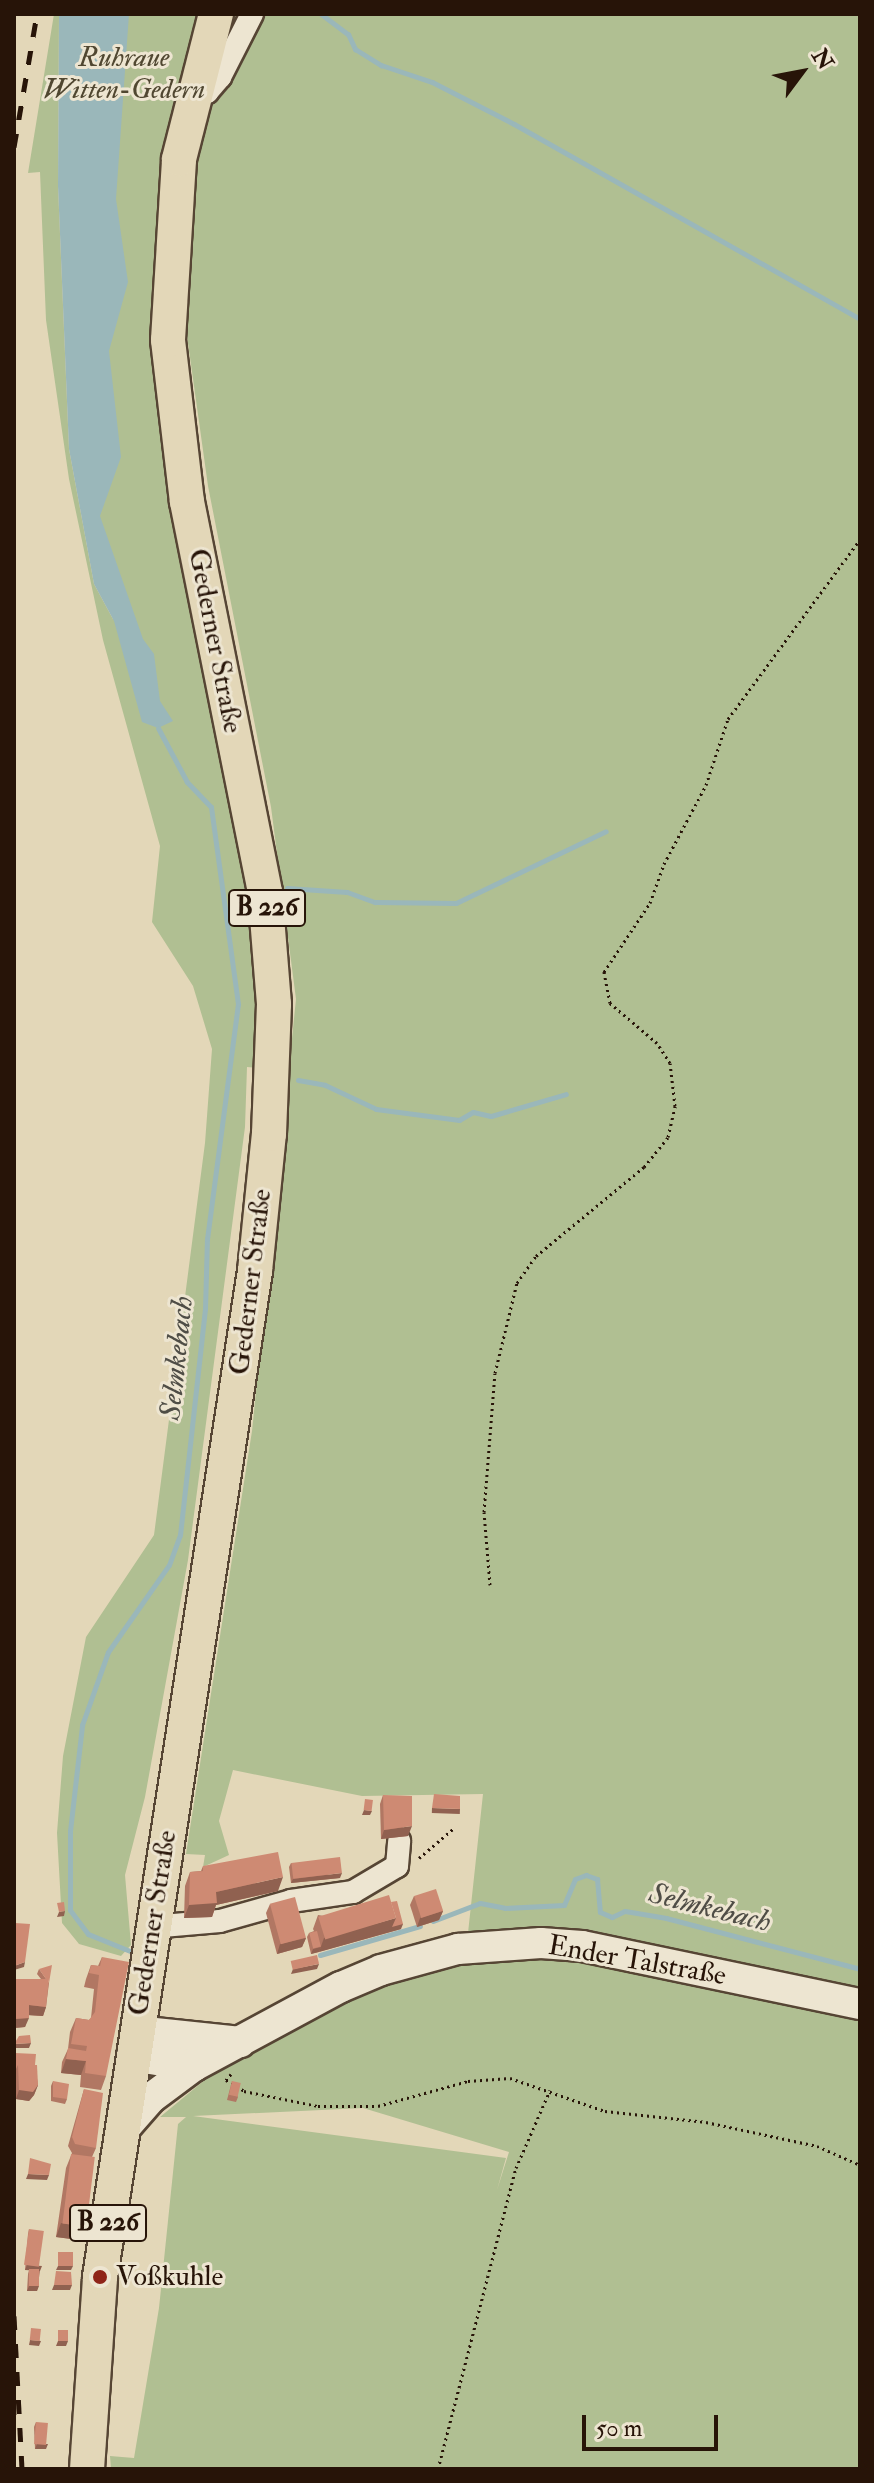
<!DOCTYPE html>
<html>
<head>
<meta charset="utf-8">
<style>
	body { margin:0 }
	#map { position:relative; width:874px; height:2483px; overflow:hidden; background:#e3d7b8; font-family:"IM FELL Double Pica",serif }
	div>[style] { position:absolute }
	.green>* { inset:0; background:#b0bf92 }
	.water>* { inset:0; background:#9ab7ba }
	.stream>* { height:5px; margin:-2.5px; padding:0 2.5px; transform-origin:2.5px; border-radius:2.5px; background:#9ab7ba }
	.path>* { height:3px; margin-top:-1.5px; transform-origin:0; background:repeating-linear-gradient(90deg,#271408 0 2px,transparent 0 6px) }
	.roads { filter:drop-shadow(2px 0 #564534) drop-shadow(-2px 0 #564534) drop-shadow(0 2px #564534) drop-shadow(0 -2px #564534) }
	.street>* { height:22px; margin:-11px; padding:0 11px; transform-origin:11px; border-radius:11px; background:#ede5d1 }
	.secondary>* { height:30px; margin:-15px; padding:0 15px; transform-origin:15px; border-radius:15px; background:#ede5d1 }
	.primary>* { height:34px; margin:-17px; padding:0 17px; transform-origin:17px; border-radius:17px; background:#e3d7b8 }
	.rail>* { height:5px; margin-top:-2.5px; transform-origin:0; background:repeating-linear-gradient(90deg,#271408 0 14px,transparent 0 28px) }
	.wall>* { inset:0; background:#b17763 }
	.shaded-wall>* { inset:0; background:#906150; transform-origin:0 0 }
	.building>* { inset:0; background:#ce8a73; transform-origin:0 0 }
	.dots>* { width:22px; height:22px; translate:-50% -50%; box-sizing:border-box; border:4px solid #ede5d1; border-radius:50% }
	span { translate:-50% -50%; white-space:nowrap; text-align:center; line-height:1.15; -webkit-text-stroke:6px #ede5d1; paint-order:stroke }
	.shield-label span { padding:2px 6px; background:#ede5d1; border:2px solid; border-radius:6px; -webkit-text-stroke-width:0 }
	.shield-label { font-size:26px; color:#271408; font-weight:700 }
	.park-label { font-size:28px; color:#504731; font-style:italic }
	.street-label { font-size:28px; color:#271408 }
	.poi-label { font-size:28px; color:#271408 }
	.left { translate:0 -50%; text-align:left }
	.water-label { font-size:30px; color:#4f4d46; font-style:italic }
	.frame { position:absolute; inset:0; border:16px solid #271408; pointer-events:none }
	.north { position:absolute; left:762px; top:32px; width:80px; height:80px; -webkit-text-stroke:6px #ede5d1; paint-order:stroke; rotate:58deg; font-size:22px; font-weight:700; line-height:32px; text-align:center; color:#271408 }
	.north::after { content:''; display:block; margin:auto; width:28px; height:36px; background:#271408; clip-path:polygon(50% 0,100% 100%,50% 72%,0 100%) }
	.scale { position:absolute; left:582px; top:2415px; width:136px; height:36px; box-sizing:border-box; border:4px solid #271408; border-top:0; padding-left:10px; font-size:24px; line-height:28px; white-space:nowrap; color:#271408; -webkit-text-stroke:6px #ede5d1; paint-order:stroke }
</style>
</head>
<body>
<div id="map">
	<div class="green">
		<div style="clip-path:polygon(54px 14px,59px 14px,58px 186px,69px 449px,94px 584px,114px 621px,146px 724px,98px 571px,66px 14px,202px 14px,164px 213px,256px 924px,260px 1068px,247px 1067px,245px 1127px,188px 1560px,145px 1797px,125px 1875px,131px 1945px,121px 1956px,79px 1944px,62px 1923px,57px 1833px,63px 1756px,86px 1637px,154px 1535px,205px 1143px,212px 1049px,193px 986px,152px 922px,160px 846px,103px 640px,69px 479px,46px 320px,40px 172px,28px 173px)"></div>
		<div style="clip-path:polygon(225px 14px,860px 14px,860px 1995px,541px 1933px,468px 1933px,483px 1794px,362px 1796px,233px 1770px,219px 1821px,229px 1855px,203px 1867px,205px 1855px,186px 1854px,252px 1431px,296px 999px,271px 807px,208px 486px,180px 286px,189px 187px)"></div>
		<div style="clip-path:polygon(evenodd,538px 1954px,601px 1960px,860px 2010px,860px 2469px,111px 2469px,110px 2456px,134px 2458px,159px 2308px,178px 2124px,186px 2117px,160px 2117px,235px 2055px,364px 1992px,470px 1958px,538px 1954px,363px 2108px,509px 2152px,497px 2190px,506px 2158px,193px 2116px,363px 2108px)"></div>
	</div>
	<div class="water">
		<div style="clip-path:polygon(59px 14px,129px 14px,116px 199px,128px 282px,109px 351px,121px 457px,100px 516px,143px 639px,154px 654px,160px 701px,173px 721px,158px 728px,142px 722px,114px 621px,94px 584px,69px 449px,58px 186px)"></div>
	</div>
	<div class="stream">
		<div style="left:321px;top:14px;width:34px;rotate:37deg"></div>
		<div style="left:348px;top:34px;width:17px;rotate:65deg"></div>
		<div style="left:355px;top:49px;width:31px;rotate:32deg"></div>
		<div style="left:381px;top:65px;width:54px;rotate:18.4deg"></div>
		<div style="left:432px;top:82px;width:92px;rotate:27.1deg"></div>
		<div style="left:514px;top:124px;width:397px;rotate:29.4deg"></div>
		<div style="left:287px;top:888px;width:60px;rotate:3.8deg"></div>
		<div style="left:347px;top:892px;width:30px;rotate:20deg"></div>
		<div style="left:375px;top:902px;width:81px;rotate:0.7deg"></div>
		<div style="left:456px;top:903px;width:166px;rotate:-25.6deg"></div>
		<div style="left:298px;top:1080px;width:27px;rotate:10deg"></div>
		<div style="left:325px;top:1085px;width:56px;rotate:25.2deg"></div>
		<div style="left:376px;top:1109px;width:84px;rotate:7.5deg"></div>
		<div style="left:459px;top:1120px;width:16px;rotate:-30deg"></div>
		<div style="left:473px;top:1112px;width:18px;rotate:13deg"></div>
		<div style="left:491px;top:1116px;width:78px;rotate:-16.3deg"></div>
		<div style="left:433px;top:1921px;width:50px;rotate:-21deg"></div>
		<div style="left:480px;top:1903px;width:25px;rotate:11deg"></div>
		<div style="left:505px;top:1908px;width:59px;rotate:-2.9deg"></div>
		<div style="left:564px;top:1905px;width:28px;rotate:-67deg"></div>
		<div style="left:575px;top:1879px;width:12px;rotate:-20deg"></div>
		<div style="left:586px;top:1875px;width:12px;rotate:20deg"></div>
		<div style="left:597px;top:1879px;width:33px;rotate:85deg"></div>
		<div style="left:600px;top:1912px;width:13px;rotate:23deg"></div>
		<div style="left:612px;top:1917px;width:14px;rotate:-25deg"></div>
		<div style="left:625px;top:1911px;width:42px;rotate:9.7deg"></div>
		<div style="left:666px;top:1918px;width:201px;rotate:14.7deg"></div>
		<div style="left:130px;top:1951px;width:45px;rotate:-158deg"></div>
		<div style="left:88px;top:1934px;width:30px;rotate:-127deg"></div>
		<div style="left:70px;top:1910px;width:79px;rotate:-90deg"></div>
		<div style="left:70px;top:1831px;width:107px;rotate:-83.5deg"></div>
		<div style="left:82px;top:1725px;width:77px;rotate:-70.4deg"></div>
		<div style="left:108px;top:1652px;width:106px;rotate:-55deg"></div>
		<div style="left:169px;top:1565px;width:32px;rotate:-70deg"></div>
		<div style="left:180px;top:1535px;width:227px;rotate:-83.7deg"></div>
		<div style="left:205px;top:1309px;width:70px;rotate:-88.4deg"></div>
		<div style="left:207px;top:1239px;width:237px;rotate:-82.5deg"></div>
		<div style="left:238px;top:1004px;width:199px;rotate:-97.8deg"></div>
		<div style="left:211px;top:807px;width:35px;rotate:-134deg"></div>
		<div style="left:187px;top:782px;width:61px;rotate:-118.2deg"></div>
		<div style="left:320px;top:1955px;width:104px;rotate:-16.2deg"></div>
	</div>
	<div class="path">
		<div style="left:490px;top:1585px;width:73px;rotate:-94.7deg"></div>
		<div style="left:484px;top:1512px;width:139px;rotate:-85.5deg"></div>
		<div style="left:495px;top:1373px;width:93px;rotate:-76.3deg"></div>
		<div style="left:517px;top:1283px;width:33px;rotate:-55deg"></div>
		<div style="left:536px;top:1256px;width:140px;rotate:-39.5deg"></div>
		<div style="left:644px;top:1167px;width:38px;rotate:-51deg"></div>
		<div style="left:668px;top:1137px;width:32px;rotate:-77deg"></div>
		<div style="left:675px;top:1106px;width:43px;rotate:-96.6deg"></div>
		<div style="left:670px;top:1063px;width:24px;rotate:-123deg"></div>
		<div style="left:657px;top:1043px;width:62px;rotate:-139.6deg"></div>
		<div style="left:610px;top:1003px;width:32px;rotate:-101deg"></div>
		<div style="left:604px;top:972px;width:83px;rotate:-56.3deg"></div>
		<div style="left:650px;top:903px;width:41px;rotate:-70.3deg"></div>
		<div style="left:664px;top:864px;width:89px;rotate:-62deg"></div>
		<div style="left:706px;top:785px;width:70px;rotate:-71.6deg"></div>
		<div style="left:728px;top:719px;width:223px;rotate:-53.7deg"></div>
		<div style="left:419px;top:1858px;width:46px;rotate:-40.6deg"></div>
		<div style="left:231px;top:2074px;width:8px;rotate:130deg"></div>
		<div style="left:226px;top:2080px;width:21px;rotate:31deg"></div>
		<div style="left:244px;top:2091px;width:76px;rotate:11.5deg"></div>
		<div style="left:318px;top:2106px;width:60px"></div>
		<div style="left:378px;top:2106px;width:93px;rotate:-15.5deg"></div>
		<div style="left:468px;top:2081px;width:42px;rotate:-4.1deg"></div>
		<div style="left:510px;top:2078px;width:101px;rotate:19.2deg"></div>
		<div style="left:605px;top:2111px;width:102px;rotate:6.2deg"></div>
		<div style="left:706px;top:2122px;width:114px;rotate:12.2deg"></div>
		<div style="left:817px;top:2146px;width:47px;rotate:23.8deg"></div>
		<div style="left:438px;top:2469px;width:311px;rotate:-75.5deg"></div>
		<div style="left:516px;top:2168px;width:85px;rotate:-66.4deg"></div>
	</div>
	<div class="roads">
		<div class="street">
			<div style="left:193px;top:96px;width:15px;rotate:-16deg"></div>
			<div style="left:207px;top:92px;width:20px;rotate:-49deg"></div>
			<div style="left:220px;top:77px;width:71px;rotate:-63.1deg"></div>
			<div style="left:151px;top:1927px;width:69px;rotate:-5deg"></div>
			<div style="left:220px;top:1921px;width:74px;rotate:-15.7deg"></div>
			<div style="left:291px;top:1901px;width:63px;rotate:-8.3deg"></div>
			<div style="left:353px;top:1892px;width:51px;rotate:-30.6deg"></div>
			<div style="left:397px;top:1866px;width:25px;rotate:-85deg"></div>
		</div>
		<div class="secondary">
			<div style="left:136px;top:2031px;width:105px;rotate:6deg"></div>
			<div style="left:132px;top:2056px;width:63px;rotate:9.2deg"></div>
			<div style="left:122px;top:2131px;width:44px;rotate:-48.7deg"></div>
			<div style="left:151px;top:2098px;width:54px;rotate:-36.7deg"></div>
			<div style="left:194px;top:2066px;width:167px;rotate:-28.3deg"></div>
			<div style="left:341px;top:1987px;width:43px;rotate:-23deg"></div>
			<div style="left:381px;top:1970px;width:80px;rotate:-15.3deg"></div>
			<div style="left:458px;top:1949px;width:83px;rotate:-4.1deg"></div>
			<div style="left:541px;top:1943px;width:41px;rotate:4.2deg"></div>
			<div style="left:582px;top:1946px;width:284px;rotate:11.8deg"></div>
		</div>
		<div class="primary">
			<div style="left:87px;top:2469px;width:192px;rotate:-86.1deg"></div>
			<div style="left:100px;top:2277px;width:1018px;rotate:-81.24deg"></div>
			<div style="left:255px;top:1271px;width:138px;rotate:-84.2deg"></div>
			<div style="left:269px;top:1134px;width:130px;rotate:-87.8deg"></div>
			<div style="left:274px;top:1004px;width:112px;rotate:-94.6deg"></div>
			<div style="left:265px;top:892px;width:398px;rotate:-101.3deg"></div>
			<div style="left:187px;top:502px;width:163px;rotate:-96.7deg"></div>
			<div style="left:168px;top:340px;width:181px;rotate:-86.5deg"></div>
			<div style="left:179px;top:159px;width:150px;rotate:-75.7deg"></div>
		</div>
	</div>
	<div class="rail">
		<div style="left:14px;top:147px;width:135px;rotate:-80.2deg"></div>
		<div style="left:14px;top:2316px;width:153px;rotate:87deg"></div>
	</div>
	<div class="wall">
		<div style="clip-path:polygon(383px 1795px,408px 1836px,381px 1839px,380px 1804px)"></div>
		<div style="clip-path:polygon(291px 1863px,340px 1878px,291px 1883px,289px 1867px)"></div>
		<div style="clip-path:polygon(203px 1866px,278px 1891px,216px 1905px,212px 1917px,184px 1918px,185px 1886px,190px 1872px,201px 1871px)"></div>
		<div style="clip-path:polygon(414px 1896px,443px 1911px,439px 1920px,417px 1927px,410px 1905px)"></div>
		<div style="clip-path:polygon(270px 1904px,306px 1938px,302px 1947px,277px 1954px,266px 1913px)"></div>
		<div style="clip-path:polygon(318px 1915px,401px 1929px,311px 1954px,307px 1937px,309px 1933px,314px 1931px,313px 1929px)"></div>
		<div style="clip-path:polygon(102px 1957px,106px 2076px,101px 2090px,80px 2087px,81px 2075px,61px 2073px,62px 2062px,68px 2049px,70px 2032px,76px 2018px,89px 2020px,91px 2018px,94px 1989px,84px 1987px,86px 1979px,91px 1965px,98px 1966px)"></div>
		<div style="clip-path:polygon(39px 1969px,49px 1983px,46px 2007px,43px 2016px,29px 2015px,25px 2027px,14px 2028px,14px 1979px,41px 1979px,37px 1974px)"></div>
		<div style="clip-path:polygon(15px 2053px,35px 2065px,38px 2085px,34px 2095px,29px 2101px,16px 2099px,14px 2068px)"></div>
		<div style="clip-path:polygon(53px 2081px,67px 2099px,65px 2104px,51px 2101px,51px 2086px)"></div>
		<div style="clip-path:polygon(232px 2081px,238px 2097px,236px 2102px,227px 2100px)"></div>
		<div style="clip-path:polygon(84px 2089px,96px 2148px,92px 2157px,79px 2240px,56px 2237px,66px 2168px,72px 2153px,68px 2146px)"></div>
		<div style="clip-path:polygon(29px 2229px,40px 2271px,37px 2291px,27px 2291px,28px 2274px,29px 2270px,25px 2270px,28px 2234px)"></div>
		<div style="clip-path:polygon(36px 2422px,46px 2449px,35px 2449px,34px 2427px)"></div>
	</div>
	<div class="shaded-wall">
		<div style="left:432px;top:1808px;width:28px;height:5px;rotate:2deg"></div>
		<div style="clip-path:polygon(364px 1810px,372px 1811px,370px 1815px,362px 1815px)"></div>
		<div style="clip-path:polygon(412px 1826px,408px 1836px,381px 1839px,384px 1830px)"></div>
		<div style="clip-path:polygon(342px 1873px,340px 1878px,291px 1883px,293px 1879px)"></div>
		<div style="clip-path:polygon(283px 1877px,278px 1891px,216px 1905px,212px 1917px,184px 1918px,189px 1905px,216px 1892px)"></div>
		<div style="clip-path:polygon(65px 1911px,64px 1916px,57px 1917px,59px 1912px)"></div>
		<div style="clip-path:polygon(443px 1911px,439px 1920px,417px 1927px,420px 1918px)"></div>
		<div style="clip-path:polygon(396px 1918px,403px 1924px,401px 1929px,319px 1952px,324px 1938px)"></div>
		<div style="clip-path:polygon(306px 1938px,302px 1947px,277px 1954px,280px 1944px)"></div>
		<div style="clip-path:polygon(321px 1947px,319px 1952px,311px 1954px,313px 1949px)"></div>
		<div style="clip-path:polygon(25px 1962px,24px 1967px,14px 1970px,14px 1966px)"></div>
		<div style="clip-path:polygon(319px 1964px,317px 1969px,291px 1974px,293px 1969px)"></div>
		<div style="clip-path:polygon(29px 2005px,46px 2007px,43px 2016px,26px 2015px)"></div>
		<div style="clip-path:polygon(29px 2018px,25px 2027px,14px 2028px,14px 2019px)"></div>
		<div style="clip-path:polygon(31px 2043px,29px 2048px,14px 2048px,14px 2044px)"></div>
		<div style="clip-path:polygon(66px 2059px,86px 2061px,81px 2075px,61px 2073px)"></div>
		<div style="clip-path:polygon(38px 2085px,34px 2095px,29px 2101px,16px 2099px,19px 2090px)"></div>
		<div style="clip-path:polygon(28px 2174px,49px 2175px,47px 2180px,26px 2179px)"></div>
		<div style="clip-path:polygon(61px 2223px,84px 2227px,79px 2240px,56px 2237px)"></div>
		<div style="clip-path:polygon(27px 2265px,42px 2266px,40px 2271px,25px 2270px)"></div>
		<div style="clip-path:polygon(58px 2266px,73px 2266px,71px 2270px,56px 2270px)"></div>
		<div style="clip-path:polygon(54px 2285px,72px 2285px,70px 2290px,52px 2290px)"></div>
		<div style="clip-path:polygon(29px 2286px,39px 2286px,37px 2291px,27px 2291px)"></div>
		<div style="clip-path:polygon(30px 2340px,41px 2341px,39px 2346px,29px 2345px)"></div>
		<div style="clip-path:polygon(58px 2341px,68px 2341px,66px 2346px,56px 2346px)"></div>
		<div style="clip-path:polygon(37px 2444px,48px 2444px,46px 2449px,35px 2449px)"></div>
	</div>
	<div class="building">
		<div style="clip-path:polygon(434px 1794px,460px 1796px,460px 1809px,432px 1808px)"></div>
		<div style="clip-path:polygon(383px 1795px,412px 1796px,412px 1826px,384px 1830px)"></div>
		<div style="left:365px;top:1799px;width:8px;height:11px;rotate:7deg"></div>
		<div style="clip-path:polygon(278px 1852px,283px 1877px,216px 1892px,217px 1903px,189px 1905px,190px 1872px,203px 1871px,203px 1866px)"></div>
		<div style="left:340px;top:1857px;width:16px;height:49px;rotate:83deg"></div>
		<div style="left:436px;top:1889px;width:23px;height:23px;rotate:72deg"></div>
		<div style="left:389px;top:1895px;width:24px;height:74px;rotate:73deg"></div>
		<div style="left:295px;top:1897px;width:42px;height:26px;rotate:75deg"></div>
		<div style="clip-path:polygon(397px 1901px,403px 1924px,392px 1927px,396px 1918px,391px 1902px)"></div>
		<div style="clip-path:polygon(64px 1902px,65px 1911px,59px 1912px,57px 1903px)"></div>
		<div style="clip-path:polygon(15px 1923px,30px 1924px,25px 1962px,14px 1966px)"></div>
		<div style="left:317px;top:1931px;width:16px;height:8px;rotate:76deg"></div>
		<div style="left:317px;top:1955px;width:9px;height:27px;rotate:77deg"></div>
		<div style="clip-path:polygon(102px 1957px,129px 1962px,106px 2076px,85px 2073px,86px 2061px,66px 2059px,68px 2048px,86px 2051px,87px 2046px,71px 2044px,76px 2018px,89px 2020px,95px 2012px,99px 1975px,89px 1973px,91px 1965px,100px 1966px)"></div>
		<div style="clip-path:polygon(52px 1965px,49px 1983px,49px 1979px,46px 1979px,39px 1969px)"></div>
		<div style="clip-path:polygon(14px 1979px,49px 1979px,46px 2007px,29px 2005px,29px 2018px,14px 2019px)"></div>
		<div style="clip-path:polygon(30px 2035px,31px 2043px,14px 2044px,19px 2036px)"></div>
		<div style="clip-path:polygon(15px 2053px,36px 2054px,35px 2065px,18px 2065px,16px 2069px)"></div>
		<div style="clip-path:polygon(18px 2065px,37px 2065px,38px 2085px,33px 2092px,19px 2090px)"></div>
		<div style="clip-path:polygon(53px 2081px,69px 2084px,67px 2099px,53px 2097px)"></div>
		<div style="left:232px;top:2081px;width:9px;height:14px;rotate:13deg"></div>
		<div style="clip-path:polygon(84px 2089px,103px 2093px,96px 2148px,75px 2144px,72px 2137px)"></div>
		<div style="left:71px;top:2154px;width:24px;height:70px;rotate:7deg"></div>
		<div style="clip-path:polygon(30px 2158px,51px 2164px,49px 2175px,28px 2174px)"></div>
		<div style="left:29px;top:2229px;width:15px;height:36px;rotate:8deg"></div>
		<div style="left:58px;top:2252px;width:15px;height:14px"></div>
		<div style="left:29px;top:2269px;width:10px;height:17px"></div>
		<div style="clip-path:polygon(56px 2271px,71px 2272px,72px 2285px,54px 2285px)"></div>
		<div style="left:31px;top:2328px;width:10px;height:12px;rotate:6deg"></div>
		<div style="left:58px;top:2330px;width:10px;height:11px"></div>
		<div style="left:36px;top:2422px;width:12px;height:22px;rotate:5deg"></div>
	</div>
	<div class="dots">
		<div style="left:100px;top:2277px;background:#8f2418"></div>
	</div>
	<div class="shield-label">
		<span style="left:267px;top:908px">B 226</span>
		<span style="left:108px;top:2223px">B 226</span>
	</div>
	<div class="park-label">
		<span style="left:124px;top:74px">Ruhraue<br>Witten-Gedern</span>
	</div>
	<div class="street-label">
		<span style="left:215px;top:641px;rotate:79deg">Gederner Straße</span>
		<span style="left:251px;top:1282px;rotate:-83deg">Gederner Straße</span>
		<span style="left:153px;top:1923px;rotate:-81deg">Gederner Straße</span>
		<span style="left:637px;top:1961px;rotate:10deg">Ender Talstraße</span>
	</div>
	<div class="poi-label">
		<span class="left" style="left:116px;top:2277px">Voßkuhle</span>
	</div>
	<div class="water-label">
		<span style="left:177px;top:1358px;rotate:-84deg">Selmkebach</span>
		<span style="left:710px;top:1908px;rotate:14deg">Selmkebach</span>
	</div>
	<div class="frame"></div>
	<div class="north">N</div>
	<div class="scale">50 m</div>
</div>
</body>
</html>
